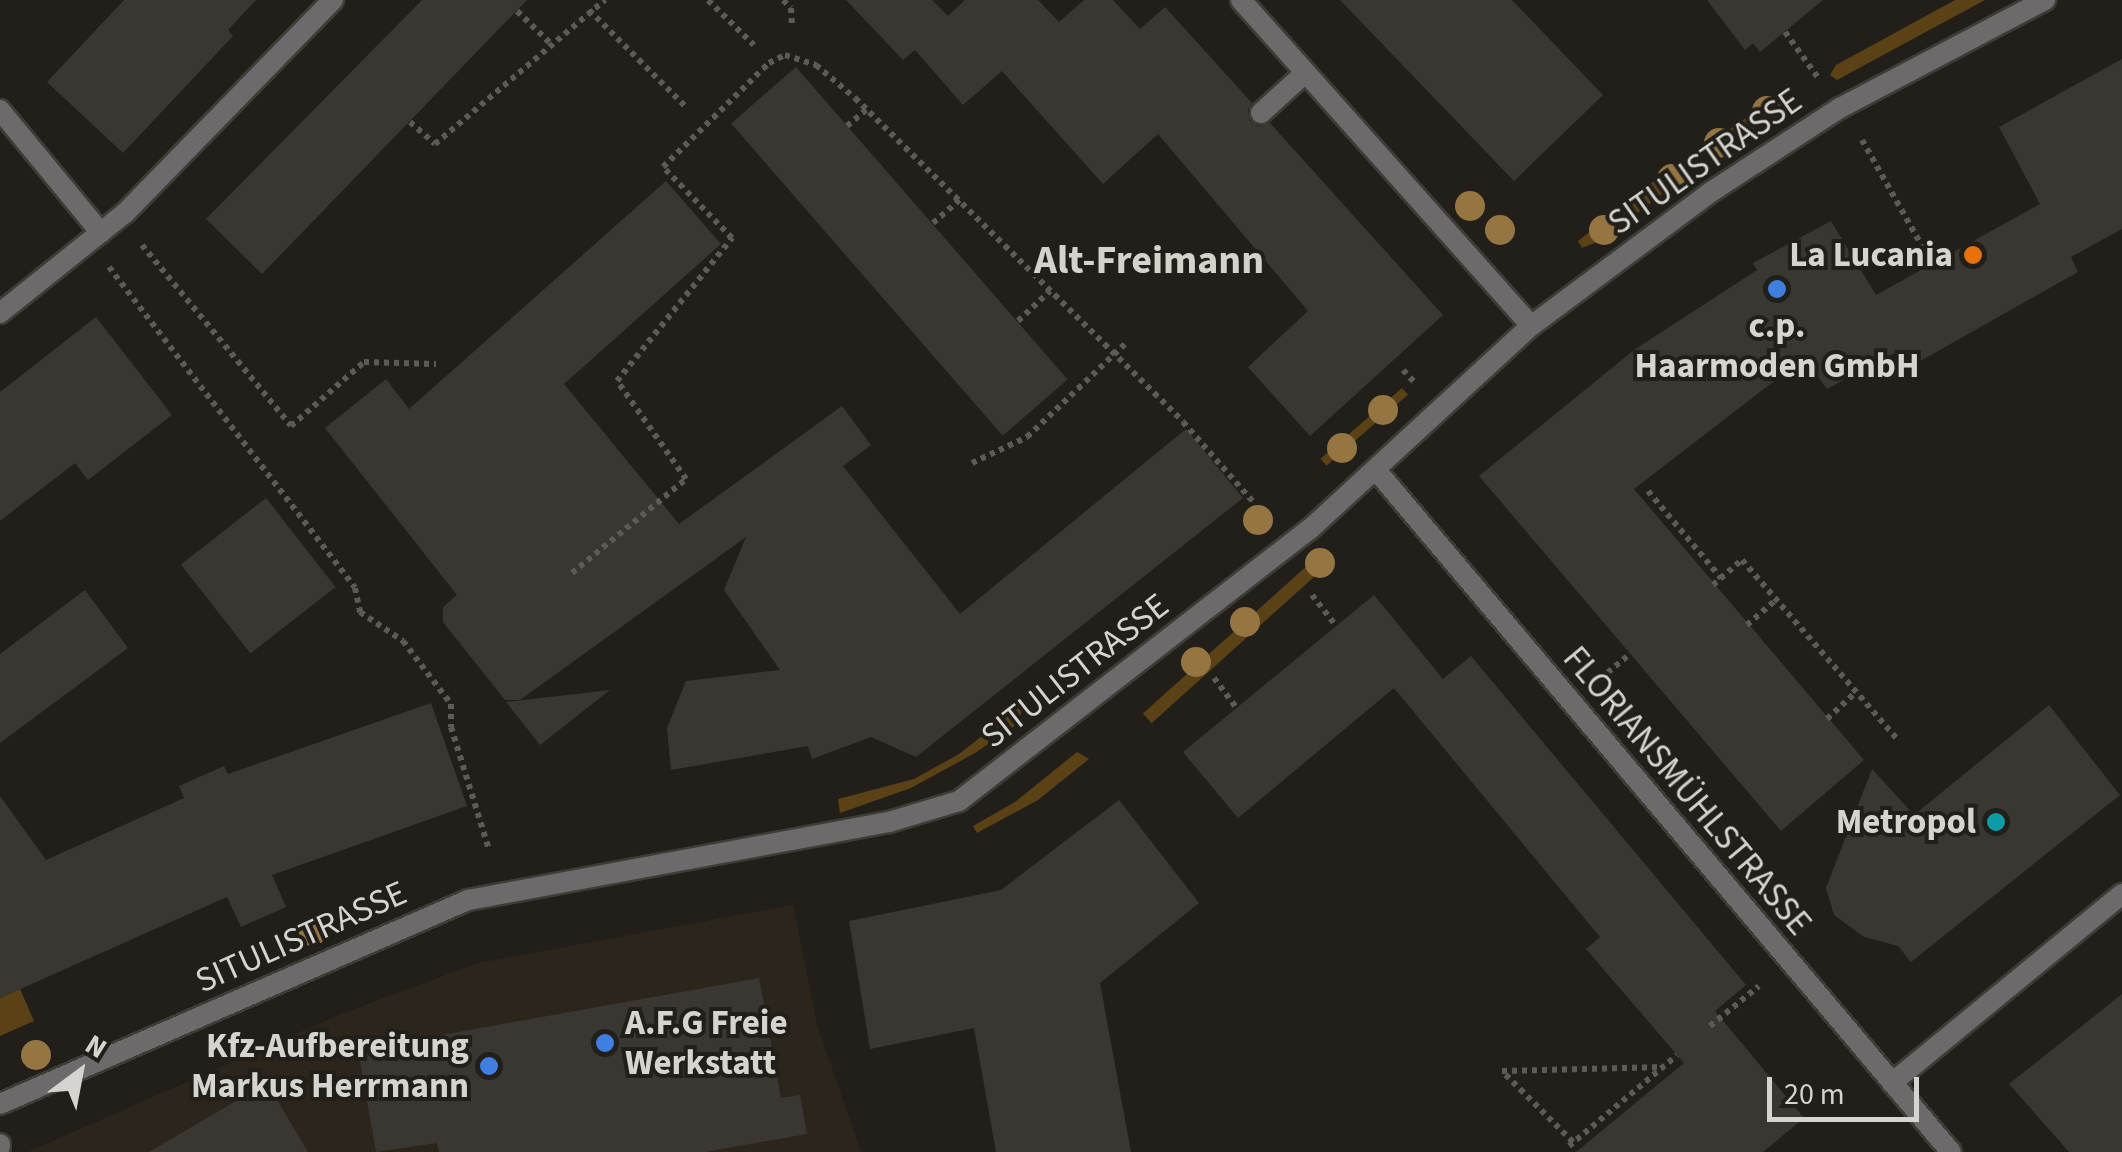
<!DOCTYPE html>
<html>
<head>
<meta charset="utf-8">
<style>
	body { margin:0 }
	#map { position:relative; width:2122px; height:1152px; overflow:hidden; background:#221f1b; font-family:"Source Sans 3",sans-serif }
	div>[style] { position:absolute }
	.built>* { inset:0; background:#2b251b }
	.green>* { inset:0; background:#5a4116; transform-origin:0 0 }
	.building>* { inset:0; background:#3a3632; transform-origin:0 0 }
	.path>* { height:6px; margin-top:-3px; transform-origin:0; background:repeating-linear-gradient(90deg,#5d5a57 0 5px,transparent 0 10px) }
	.roads { filter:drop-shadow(2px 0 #3f3c38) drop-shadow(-2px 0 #3f3c38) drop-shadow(0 2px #3f3c38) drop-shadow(0 -2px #3f3c38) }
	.service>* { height:20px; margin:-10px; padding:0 10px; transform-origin:10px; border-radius:10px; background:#6d6a6c }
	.minor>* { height:20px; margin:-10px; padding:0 10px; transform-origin:10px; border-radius:10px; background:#6d6a6c }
	.trees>* { width:30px; height:30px; margin:-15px; border-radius:50%; background:#957643 }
	.dots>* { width:28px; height:28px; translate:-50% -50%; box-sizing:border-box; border:5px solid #221f1b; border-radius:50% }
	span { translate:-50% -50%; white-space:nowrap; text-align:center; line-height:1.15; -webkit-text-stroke:8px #221f1b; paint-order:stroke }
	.street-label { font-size:35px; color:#d6d4d1 }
	.poi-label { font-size:35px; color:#d6d4d1; font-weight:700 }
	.right { translate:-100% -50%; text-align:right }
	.left { translate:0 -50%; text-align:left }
	.quarter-label { font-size:40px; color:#d5d1cb; font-weight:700 }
	.north { position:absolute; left:30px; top:1022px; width:100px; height:100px; -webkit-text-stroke:8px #221f1b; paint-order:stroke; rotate:32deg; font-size:28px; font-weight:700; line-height:40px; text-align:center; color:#d6d4d1 }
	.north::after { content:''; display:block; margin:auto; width:35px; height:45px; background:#d6d4d1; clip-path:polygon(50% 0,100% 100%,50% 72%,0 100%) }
	.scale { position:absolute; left:1767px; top:1077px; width:152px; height:45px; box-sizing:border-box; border:5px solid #d6d4d1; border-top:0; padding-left:12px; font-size:30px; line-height:35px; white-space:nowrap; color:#d6d4d1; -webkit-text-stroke:8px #221f1b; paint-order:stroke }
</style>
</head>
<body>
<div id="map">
	<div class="built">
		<div style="clip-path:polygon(793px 905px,817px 1024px,861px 1152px,28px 1152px,341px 1014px,478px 963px)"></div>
	</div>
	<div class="green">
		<div style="clip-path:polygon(1955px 0,1985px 0,1837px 80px,1830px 75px,1836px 65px)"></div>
		<div style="clip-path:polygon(1774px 99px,1780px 110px,1712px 159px,1703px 147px)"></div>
		<div style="clip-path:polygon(1674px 165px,1683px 178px,1602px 240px,1582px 248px,1578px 241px)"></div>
		<div style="left:1402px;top:388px;width:9px;height:108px;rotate:49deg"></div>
		<div style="left:1319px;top:555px;width:13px;height:237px;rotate:48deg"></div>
		<div style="clip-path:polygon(1023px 704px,1019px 723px,975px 753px,911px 788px,840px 813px,838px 799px,914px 779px,959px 754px)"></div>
		<div style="clip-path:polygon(1077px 752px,1089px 759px,1038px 800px,977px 833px,973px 826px,1015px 802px)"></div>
		<div style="clip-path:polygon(20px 989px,34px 1021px,0 1036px,0 998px)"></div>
	</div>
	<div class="building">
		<div style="clip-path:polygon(124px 0,256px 0,228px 30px,233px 36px,123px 153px,47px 82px)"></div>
		<div style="clip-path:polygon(422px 0,527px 0,262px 274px,206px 219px)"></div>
		<div style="clip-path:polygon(846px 0,932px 0,948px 16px,965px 0,1038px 0,1059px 22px,1084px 0,1113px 0,1140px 29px,1165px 7px,1252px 103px,1248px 110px,1250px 121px,1258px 126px,1270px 123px,1443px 315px,1310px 436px,1248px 367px,1308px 311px,1158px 134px,1103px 184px,1002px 71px,963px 105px,915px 50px,903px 60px)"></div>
		<div style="clip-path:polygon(1340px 0,1512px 0,1603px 95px,1514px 181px)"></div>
		<div style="clip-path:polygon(1707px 0,1823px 0,1760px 52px,1753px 43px,1745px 50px)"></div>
		<div style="clip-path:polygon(2122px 59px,2122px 229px,2071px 257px,2078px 272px,1908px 368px,1899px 351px,1827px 389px,1804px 358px,1634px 489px,1864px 760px,1781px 831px,1479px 476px,1634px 350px,1757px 270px,1753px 263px,1831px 221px,1876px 295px,2040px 204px,1999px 127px)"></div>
		<div style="left:796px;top:67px;width:414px;height:86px;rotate:49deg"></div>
		<div style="clip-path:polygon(666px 181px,721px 244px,564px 384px,679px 524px,842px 406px,871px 445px,843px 466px,960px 614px,1186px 429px,1243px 498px,916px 757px,871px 737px,812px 759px,808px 746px,671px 770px,667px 728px,686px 681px,780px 670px,724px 590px,746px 537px,520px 700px,505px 700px,443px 622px,443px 607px,457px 595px,325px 428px,386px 379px,409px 409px)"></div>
		<div style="clip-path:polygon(96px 317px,172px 415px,88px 480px,75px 463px,0 521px,0 392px)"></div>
		<div style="left:266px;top:498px;width:113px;height:108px;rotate:52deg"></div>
		<div style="clip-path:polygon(85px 590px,128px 648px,0 743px,0 654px)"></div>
		<div style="clip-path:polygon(1374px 595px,1443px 679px,1471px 656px,1746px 985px,1715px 1011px,1804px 1118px,1763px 1152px,1576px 1152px,1684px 1063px,1586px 949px,1600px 937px,1394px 688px,1238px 818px,1183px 752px)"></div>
		<div style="clip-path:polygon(610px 690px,540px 745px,506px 702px)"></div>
		<div style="clip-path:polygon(431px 703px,467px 806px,272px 875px,286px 907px,241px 927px,227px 897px,0 998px,0 796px,46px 860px,184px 798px,179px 786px,224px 766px,228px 774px)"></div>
		<div style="clip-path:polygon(2049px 705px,2120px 795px,1911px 962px,1898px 946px,1864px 937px,1834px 915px,1826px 888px,1872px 769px,1914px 815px)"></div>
		<div style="clip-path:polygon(1119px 800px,1199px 903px,1100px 983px,1131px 1152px,996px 1152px,974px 1028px,870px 1049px,849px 921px,1001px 890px)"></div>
		<div style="clip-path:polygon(759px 978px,781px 1098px,800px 1095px,807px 1134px,705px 1152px,439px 1152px,437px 1143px,376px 1152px,358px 1050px)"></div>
		<div style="clip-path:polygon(2122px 994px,2122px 1152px,2069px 1152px,2009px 1084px)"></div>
		<div style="clip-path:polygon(267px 1083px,308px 1152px,149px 1152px,212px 1115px)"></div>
	</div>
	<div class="path">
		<div style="left:708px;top:0;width:64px;rotate:44.4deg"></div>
		<div style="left:783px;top:0;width:11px;rotate:45deg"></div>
		<div style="left:791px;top:8px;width:17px;rotate:87deg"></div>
		<div style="left:589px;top:10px;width:137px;rotate:45deg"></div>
		<div style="left:517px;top:11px;width:46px;rotate:44.1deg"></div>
		<div style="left:1785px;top:32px;width:58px;rotate:54.1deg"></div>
		<div style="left:410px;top:122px;width:33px;rotate:41deg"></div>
		<div style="left:435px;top:144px;width:223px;rotate:-40.3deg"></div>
		<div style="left:847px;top:126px;width:26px;rotate:-40deg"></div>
		<div style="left:1862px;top:140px;width:138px;rotate:60.5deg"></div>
		<div style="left:933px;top:223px;width:35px;rotate:-41deg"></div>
		<div style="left:142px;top:245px;width:234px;rotate:50.5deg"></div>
		<div style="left:291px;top:426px;width:97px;rotate:-41.2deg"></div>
		<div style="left:364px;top:362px;width:72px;rotate:1.6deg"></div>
		<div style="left:109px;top:267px;width:404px;rotate:52.5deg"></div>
		<div style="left:355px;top:588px;width:25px;rotate:78deg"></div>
		<div style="left:360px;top:612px;width:52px;rotate:34deg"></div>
		<div style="left:403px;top:641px;width:79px;rotate:52.7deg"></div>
		<div style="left:451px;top:704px;width:23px;rotate:90deg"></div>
		<div style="left:451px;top:727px;width:129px;rotate:72.8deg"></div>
		<div style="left:1018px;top:321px;width:44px;rotate:-43.2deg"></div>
		<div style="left:1403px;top:370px;width:19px;rotate:47deg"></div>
		<div style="left:972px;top:463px;width:61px;rotate:-25.3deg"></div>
		<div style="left:1027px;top:437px;width:135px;rotate:-43.5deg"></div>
		<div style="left:1648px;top:491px;width:114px;rotate:50deg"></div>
		<div style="left:572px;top:573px;width:148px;rotate:-39.5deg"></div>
		<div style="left:686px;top:479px;width:120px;rotate:-125.1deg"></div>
		<div style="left:617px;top:381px;width:184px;rotate:-51.2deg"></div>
		<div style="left:732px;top:238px;width:99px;rotate:-134.2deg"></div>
		<div style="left:663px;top:167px;width:148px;rotate:-44.5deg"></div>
		<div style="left:769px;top:63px;width:18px;rotate:-27deg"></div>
		<div style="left:785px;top:55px;width:33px;rotate:18deg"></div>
		<div style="left:816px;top:65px;width:51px;rotate:40.2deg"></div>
		<div style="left:855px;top:98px;width:461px;rotate:44.6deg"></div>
		<div style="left:1183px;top:422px;width:109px;rotate:48.7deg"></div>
		<div style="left:1713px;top:585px;width:38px;rotate:-41deg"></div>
		<div style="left:1742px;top:560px;width:240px;rotate:49.1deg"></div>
		<div style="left:1312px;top:595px;width:39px;rotate:52deg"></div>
		<div style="left:1747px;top:625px;width:38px;rotate:-41deg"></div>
		<div style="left:1214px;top:678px;width:38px;rotate:53deg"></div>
		<div style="left:1600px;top:679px;width:39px;rotate:-40deg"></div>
		<div style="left:1827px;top:719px;width:40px;rotate:-43deg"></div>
		<div style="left:1710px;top:1026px;width:63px;rotate:-39.2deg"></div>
		<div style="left:1573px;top:1142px;width:100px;rotate:-135deg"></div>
		<div style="left:1502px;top:1071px;width:161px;rotate:-1.4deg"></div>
		<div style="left:1569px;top:1146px;width:141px;rotate:-40.1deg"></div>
	</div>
	<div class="roads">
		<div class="service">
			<div style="left:0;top:110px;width:159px;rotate:50.6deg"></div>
			<div style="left:1261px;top:113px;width:59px;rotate:-42.3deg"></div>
			<div style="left:0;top:1144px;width:3px;rotate:90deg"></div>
		</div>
		<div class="minor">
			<div style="left:1241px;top:0;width:436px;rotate:48.3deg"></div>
			<div style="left:0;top:313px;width:160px;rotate:-38.7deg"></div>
			<div style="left:125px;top:213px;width:298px;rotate:-45.7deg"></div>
			<div style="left:1376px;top:470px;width:892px;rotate:49.87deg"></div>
			<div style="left:1892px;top:1083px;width:298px;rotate:-39.4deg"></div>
			<div style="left:0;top:1104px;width:511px;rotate:-23.55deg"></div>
			<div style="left:468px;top:900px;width:428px;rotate:-10.5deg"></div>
			<div style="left:889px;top:822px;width:73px;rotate:-16.7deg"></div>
			<div style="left:959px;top:801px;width:444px;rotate:-37.8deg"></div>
			<div style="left:1310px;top:529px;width:300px;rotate:-42.6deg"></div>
			<div style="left:1531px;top:326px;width:224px;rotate:-36.7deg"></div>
			<div style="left:1711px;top:192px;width:154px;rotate:-33.1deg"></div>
			<div style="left:1840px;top:108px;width:232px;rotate:-27.8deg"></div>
		</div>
	</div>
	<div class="trees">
		<div style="left:1767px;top:111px"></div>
		<div style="left:1719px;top:143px"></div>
		<div style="left:1672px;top:179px"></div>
		<div style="left:1470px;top:206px"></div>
		<div style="left:1500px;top:230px"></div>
		<div style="left:1604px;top:230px"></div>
		<div style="left:1383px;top:410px"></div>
		<div style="left:1342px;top:448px"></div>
		<div style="left:1258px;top:520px"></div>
		<div style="left:1320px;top:563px"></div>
		<div style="left:1245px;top:622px"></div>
		<div style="left:1196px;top:662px"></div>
		<div style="left:312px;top:931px"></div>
		<div style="left:36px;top:1055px"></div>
	</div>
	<div class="dots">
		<div style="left:1973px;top:255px;background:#e8710a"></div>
		<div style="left:1777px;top:289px;background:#3f7fe0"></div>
		<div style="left:1996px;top:822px;background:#0f9aa8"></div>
		<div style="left:605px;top:1043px;background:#3f7fe0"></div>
		<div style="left:489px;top:1066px;background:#3f7fe0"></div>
	</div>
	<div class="street-label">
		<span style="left:1705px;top:162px;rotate:-35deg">SITULISTRASSE</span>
		<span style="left:1075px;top:671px;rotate:-38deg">SITULISTRASSE</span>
		<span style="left:1687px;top:791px;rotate:50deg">FLORIANSMÜHLSTRASSE</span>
		<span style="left:301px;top:937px;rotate:-24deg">SITULISTRASSE</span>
	</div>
	<div class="poi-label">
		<span class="right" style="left:1953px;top:255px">La Lucania</span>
		<span style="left:1777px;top:346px">c.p.<br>Haarmoden GmbH</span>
		<span class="right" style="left:1976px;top:822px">Metropol</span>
		<span class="left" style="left:625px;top:1043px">A.F.G Freie<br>Werkstatt</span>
		<span class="right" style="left:469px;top:1066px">Kfz-Aufbereitung<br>Markus Herrmann</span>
	</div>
	<div class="quarter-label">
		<span style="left:1149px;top:261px">Alt-Freimann</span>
	</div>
	<div class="north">N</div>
	<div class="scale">20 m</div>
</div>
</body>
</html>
